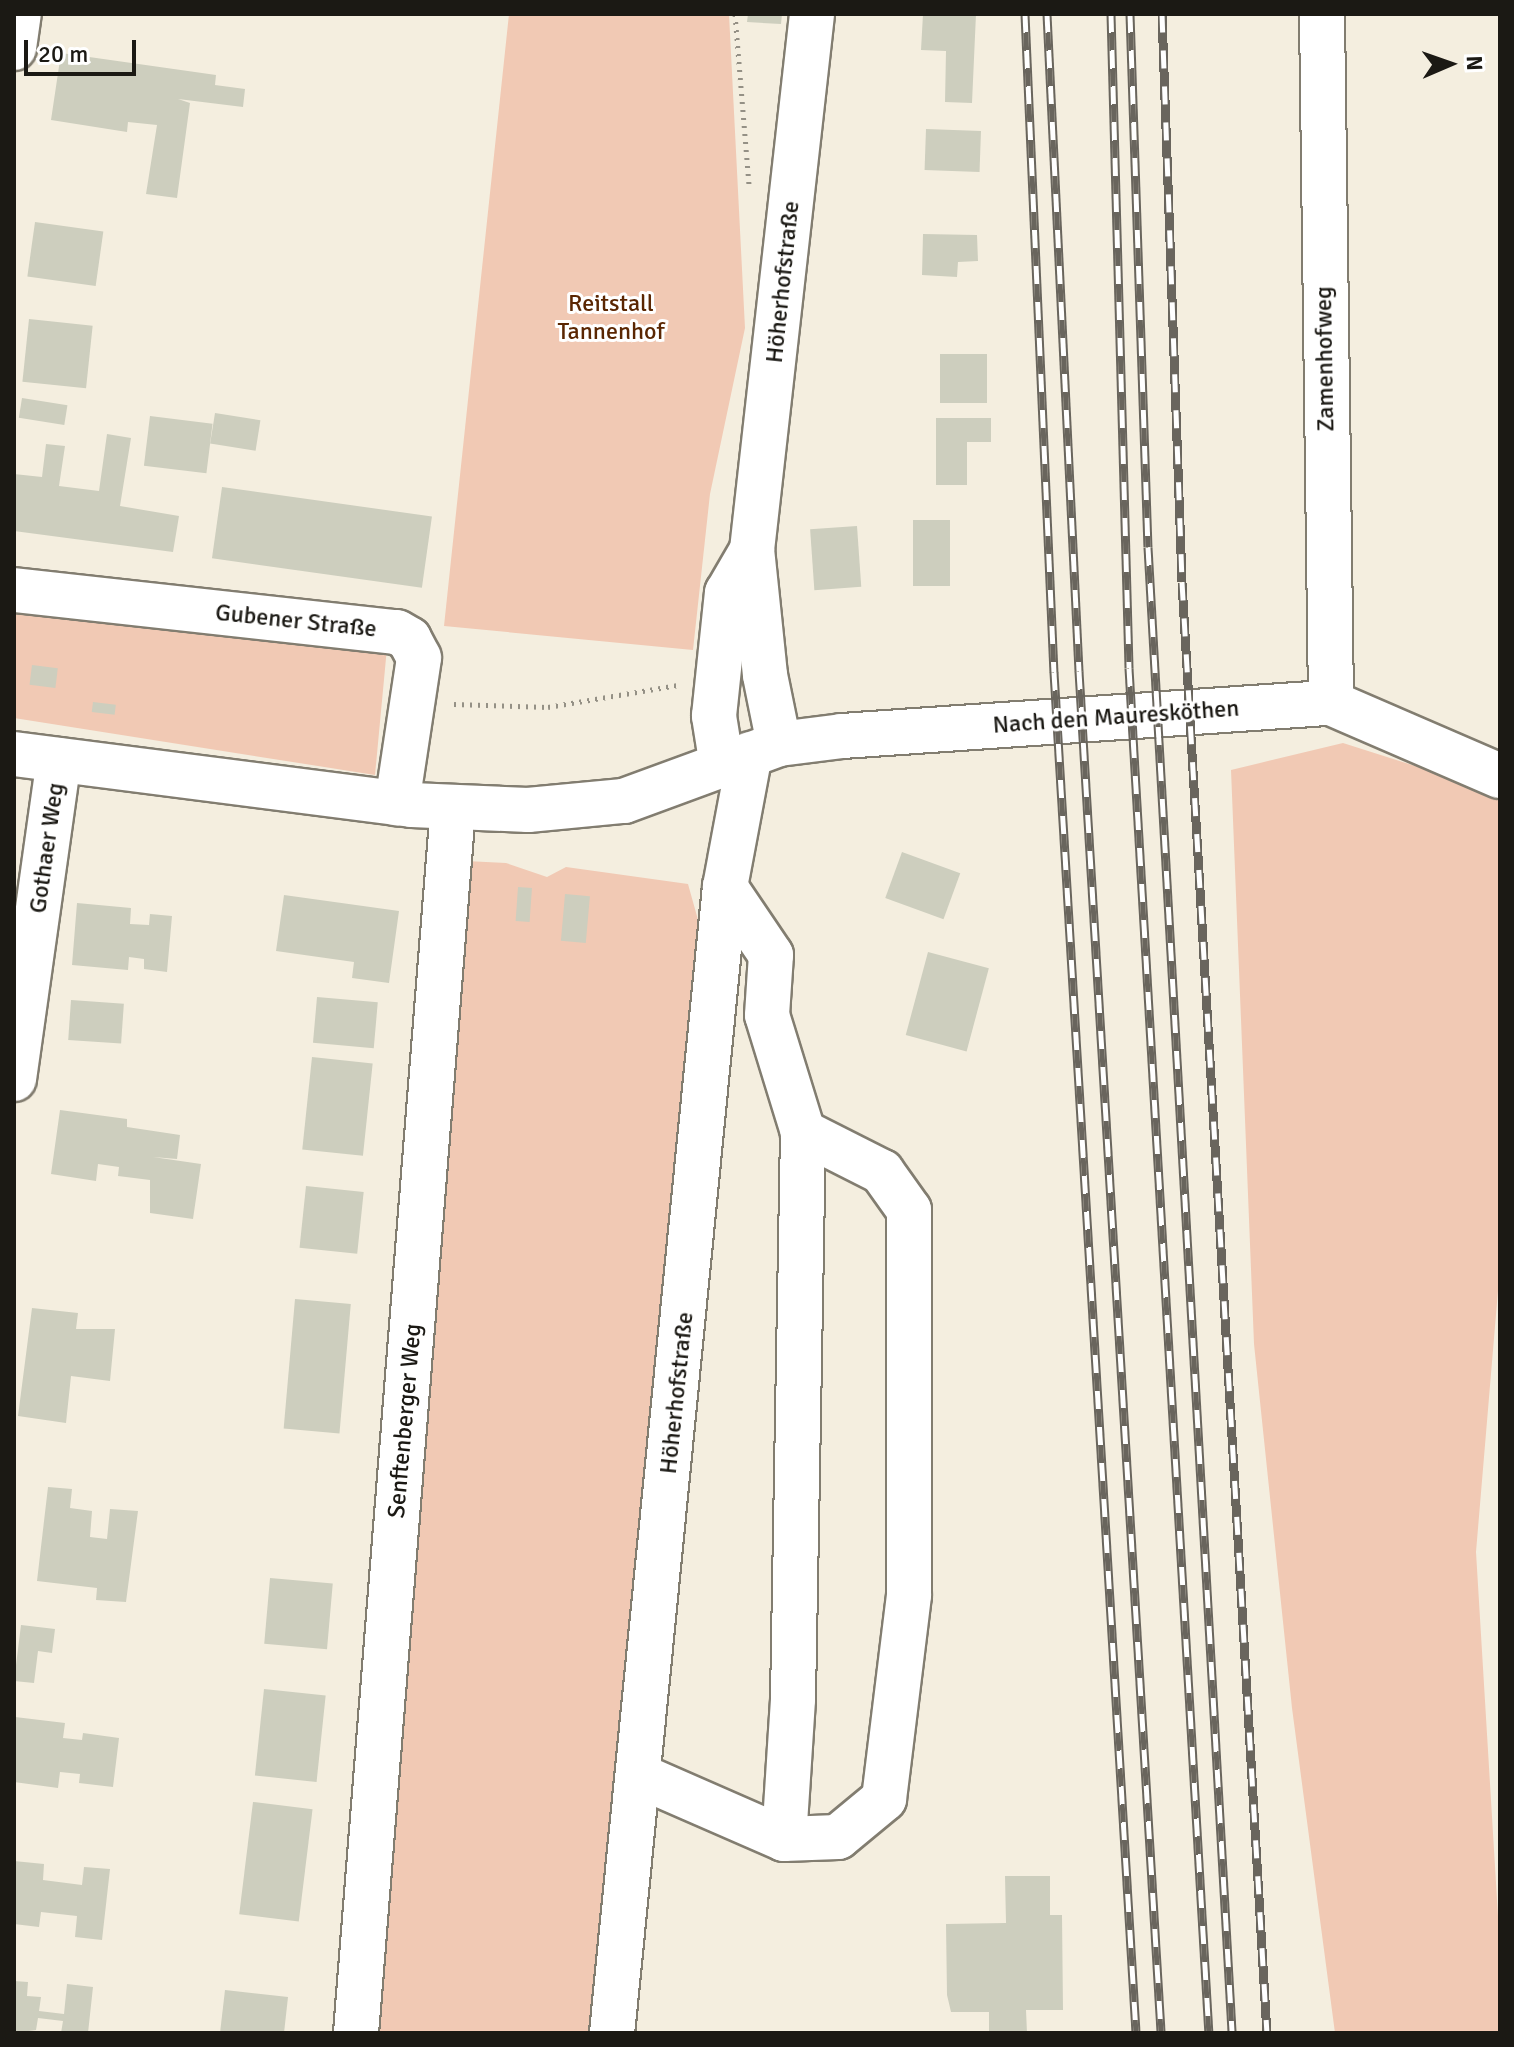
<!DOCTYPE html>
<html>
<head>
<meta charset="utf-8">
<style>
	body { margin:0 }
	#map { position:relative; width:1514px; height:2047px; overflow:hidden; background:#f4eedf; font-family:Signika,sans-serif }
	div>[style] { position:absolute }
	.green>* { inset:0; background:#f1c9b4 }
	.building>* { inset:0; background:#cdcebe; transform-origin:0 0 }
	.path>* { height:5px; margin-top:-2.5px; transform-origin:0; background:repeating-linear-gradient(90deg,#949085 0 2px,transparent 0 8px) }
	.roads { filter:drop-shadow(2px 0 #827d70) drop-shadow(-2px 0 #827d70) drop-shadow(0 2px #827d70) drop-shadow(0 -2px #827d70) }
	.minor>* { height:44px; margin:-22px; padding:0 22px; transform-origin:22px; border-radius:22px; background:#fff }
	.rail>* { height:9px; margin-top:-4.5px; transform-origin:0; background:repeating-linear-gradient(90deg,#fff 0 18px,#69655d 0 36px); box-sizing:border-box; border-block:2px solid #69655d }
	span { translate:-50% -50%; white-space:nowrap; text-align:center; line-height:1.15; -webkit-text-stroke:6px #fff; paint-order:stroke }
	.street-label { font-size:24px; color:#1b1914 }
	.park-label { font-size:24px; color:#5a2602 }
	.frame { position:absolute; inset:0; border:16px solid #1b1914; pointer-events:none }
	.north { position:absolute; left:1410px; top:24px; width:80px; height:80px; -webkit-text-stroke:6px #fff; paint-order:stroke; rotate:88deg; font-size:22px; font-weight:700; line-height:32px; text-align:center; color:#1b1914 }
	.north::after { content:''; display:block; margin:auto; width:28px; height:36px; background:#1b1914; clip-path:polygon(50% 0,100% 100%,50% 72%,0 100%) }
	.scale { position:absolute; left:24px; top:40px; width:112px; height:36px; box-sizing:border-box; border:4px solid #1b1914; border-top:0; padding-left:10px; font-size:24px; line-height:28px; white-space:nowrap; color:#1b1914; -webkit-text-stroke:6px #fff; paint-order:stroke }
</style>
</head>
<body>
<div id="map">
	<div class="green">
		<div style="clip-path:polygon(509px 14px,729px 14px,745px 328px,710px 494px,693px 650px,444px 626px)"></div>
		<div style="clip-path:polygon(14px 605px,388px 637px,375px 775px,14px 718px)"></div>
		<div style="clip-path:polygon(1343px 743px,1500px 793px,1500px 1267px,1476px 1552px,1500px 1949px,1500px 2033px,1335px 2033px,1292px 1708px,1254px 1344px,1231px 770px)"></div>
		<div style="clip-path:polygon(466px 861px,506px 863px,547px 877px,566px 867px,688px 884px,722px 1006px,660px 1781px,621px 2033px,373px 2033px,393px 1858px,411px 1478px)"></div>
	</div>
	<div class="building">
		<div style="clip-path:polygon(748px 14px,782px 14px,781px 24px,747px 22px)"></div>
		<div style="clip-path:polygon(923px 14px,976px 14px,972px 103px,945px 102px,946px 51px,921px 50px)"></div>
		<div style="clip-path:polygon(61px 53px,216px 75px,215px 85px,245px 89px,243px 107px,178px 99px,190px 103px,177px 198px,146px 194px,157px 125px,128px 122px,127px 132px,51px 120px)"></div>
		<div style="left:926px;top:129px;width:55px;height:41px;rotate:2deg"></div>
		<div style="left:35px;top:222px;width:69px;height:55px;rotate:8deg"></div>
		<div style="clip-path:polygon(923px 234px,977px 235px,978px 261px,958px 262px,957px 277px,922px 275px)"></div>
		<div style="left:29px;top:319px;width:64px;height:63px;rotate:6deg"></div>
		<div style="left:940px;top:354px;width:47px;height:49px"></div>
		<div style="left:22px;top:398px;width:46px;height:20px;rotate:9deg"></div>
		<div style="left:215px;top:413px;width:46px;height:31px;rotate:9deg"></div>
		<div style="left:150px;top:416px;width:63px;height:50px;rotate:7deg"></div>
		<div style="clip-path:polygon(936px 418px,991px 418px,991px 442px,967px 442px,967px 485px,936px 485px)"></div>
		<div style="clip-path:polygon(107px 434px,131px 438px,120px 506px,179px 516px,173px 552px,14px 531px,14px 474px,42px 477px,46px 444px,65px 446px,59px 486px,99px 491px)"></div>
		<div style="left:222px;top:487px;width:212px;height:72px;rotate:8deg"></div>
		<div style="left:913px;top:520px;width:37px;height:66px"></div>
		<div style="left:857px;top:526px;width:61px;height:47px;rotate:86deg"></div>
		<div style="left:32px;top:665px;width:26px;height:20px;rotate:7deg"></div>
		<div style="left:93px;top:702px;width:23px;height:10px;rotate:7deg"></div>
		<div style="left:902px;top:852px;width:62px;height:49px;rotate:20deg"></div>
		<div style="left:518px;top:887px;width:14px;height:34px;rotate:4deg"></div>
		<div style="left:565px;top:894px;width:25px;height:47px;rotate:5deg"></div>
		<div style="clip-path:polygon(284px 895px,399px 911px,389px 983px,352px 978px,354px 962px,276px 951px)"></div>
		<div style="clip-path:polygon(77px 903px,131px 908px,130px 924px,149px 925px,150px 914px,172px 916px,167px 972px,144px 969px,144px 959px,129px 957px,128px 970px,72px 965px)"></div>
		<div style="left:928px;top:952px;width:63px;height:86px;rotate:15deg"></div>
		<div style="left:317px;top:997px;width:61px;height:46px;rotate:5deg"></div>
		<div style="left:71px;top:1000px;width:53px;height:40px;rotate:4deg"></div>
		<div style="left:312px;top:1057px;width:61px;height:93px;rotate:6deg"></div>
		<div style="clip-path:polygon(60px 1110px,127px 1119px,127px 1127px,180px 1135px,177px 1159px,153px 1157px,201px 1164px,193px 1219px,150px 1213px,150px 1180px,118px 1176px,119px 1167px,98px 1164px,96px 1181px,51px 1174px)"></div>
		<div style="left:306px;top:1186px;width:58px;height:62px;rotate:6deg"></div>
		<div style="left:295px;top:1299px;width:56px;height:130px;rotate:5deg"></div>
		<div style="clip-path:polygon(32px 1308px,78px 1313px,76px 1329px,115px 1329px,110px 1381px,71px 1376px,66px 1423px,18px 1416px)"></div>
		<div style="clip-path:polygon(48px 1487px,72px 1489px,70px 1508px,92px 1511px,90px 1537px,107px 1539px,110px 1509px,138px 1511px,126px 1602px,96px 1600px,97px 1588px,37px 1581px)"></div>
		<div style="left:270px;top:1578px;width:63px;height:66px;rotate:5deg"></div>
		<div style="clip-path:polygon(21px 1625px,55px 1629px,52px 1653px,38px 1651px,34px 1683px,14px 1681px)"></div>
		<div style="left:264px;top:1689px;width:62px;height:87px;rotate:6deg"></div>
		<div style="clip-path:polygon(15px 1717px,65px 1723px,63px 1738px,82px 1740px,83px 1733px,119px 1738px,113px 1787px,79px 1783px,80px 1774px,60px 1772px,58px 1788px,14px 1782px)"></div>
		<div style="left:253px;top:1802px;width:60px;height:113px;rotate:7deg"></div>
		<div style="clip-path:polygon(14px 1861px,44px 1864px,43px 1880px,82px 1885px,84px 1867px,110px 1869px,102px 1940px,75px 1937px,77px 1916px,41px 1912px,39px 1927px,14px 1924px)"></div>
		<div style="clip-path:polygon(1005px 1876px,1050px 1876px,1050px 1915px,1062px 1915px,1063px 2010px,1026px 2010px,1027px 2033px,989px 2033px,989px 2012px,951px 2012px,947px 1995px,946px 1924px,1006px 1923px)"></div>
		<div style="clip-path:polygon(14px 1981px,28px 1982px,27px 1996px,41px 1997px,39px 2011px,64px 2014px,67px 1984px,93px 1987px,88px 2033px,61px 2033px,63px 2021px,38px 2018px,36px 2030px,14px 2033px)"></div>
		<div style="clip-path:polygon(225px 1990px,288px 1997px,284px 2033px,220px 2033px)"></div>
	</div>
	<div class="path">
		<div style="left:735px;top:14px;width:171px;rotate:85.3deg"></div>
		<div style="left:454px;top:704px;width:94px;rotate:1.8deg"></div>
		<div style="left:548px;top:707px;width:132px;rotate:-9.6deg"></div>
	</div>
	<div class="roads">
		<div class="minor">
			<div style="left:1322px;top:14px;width:689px;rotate:89.25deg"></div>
			<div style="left:14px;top:48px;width:34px;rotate:-82deg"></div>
			<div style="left:14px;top:590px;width:385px;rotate:6.3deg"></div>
			<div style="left:397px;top:632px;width:14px;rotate:30deg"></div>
			<div style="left:409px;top:639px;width:21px;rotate:62deg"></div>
			<div style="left:419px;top:658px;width:147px;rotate:98.6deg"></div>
			<div style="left:779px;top:744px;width:70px;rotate:-101.5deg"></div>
			<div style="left:765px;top:675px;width:126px;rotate:-95.9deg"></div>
			<div style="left:752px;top:550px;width:539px;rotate:-83.61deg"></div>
			<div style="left:14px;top:754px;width:401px;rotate:7.3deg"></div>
			<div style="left:412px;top:805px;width:116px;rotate:2.5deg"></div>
			<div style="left:528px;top:810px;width:96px;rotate:-5.4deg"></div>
			<div style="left:624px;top:801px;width:165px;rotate:-20.2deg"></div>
			<div style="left:779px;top:744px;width:64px;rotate:-7.2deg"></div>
			<div style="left:842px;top:736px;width:490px;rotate:-3.9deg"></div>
			<div style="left:1331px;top:703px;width:184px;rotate:23.4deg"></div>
			<div style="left:722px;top:766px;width:51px;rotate:-99.1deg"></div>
			<div style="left:714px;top:716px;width:124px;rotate:-84deg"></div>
			<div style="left:727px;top:593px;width:50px;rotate:-59.8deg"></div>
			<div style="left:14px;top:1079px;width:322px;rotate:-82deg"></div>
			<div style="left:640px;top:1776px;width:157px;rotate:23.6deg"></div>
			<div style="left:784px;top:1839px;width:140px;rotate:-86.3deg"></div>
			<div style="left:793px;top:1699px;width:567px;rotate:-88.99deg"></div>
			<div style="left:803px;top:1132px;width:122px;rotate:-107.1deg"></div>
			<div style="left:767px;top:1015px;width:60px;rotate:-86.2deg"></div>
			<div style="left:771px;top:955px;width:82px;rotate:-124.1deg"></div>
			<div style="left:784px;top:1839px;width:54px;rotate:-2.1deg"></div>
			<div style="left:838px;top:1837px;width:60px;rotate:-39.6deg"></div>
			<div style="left:884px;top:1799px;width:206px;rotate:-83deg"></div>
			<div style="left:909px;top:1595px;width:385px;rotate:-90deg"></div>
			<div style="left:909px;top:1210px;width:47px;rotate:-125.4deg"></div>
			<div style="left:882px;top:1172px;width:89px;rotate:-153.1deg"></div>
			<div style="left:356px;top:2033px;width:1228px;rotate:-85.47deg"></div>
			<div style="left:612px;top:2033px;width:1152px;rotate:-84.37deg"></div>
			<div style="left:725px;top:887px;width:135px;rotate:-79.4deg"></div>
		</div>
	</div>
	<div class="rail">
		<div style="left:1025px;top:14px;width:659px;rotate:87.48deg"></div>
		<div style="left:1054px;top:672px;width:1363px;rotate:86.55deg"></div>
		<div style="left:1047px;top:14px;width:658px;rotate:87.21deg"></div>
		<div style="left:1079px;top:671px;width:1364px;rotate:86.55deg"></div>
		<div style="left:1111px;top:14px;width:654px;rotate:88.42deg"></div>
		<div style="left:1129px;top:668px;width:1367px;rotate:86.65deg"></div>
		<div style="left:1130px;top:14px;width:533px;rotate:88.07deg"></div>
		<div style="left:1148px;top:547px;width:1488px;rotate:86.76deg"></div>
		<div style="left:1162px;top:14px;width:568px;rotate:87.98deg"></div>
		<div style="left:1182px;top:582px;width:1453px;rotate:86.65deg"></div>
	</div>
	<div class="street-label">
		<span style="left:783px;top:282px;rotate:-84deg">Höherhofstraße</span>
		<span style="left:1325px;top:359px;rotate:-91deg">Zamenhofweg</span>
		<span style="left:296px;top:621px;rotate:6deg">Gubener Straße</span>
		<span style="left:1116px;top:717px;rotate:-4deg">Nach den Mauresköthen</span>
		<span style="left:47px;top:848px;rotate:-82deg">Gothaer Weg</span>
		<span style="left:677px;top:1393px;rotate:-84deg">Höherhofstraße</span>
		<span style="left:405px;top:1421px;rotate:-85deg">Senftenberger Weg</span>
	</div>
	<div class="park-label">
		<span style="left:611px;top:318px">Reitstall<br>Tannenhof</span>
	</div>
	<div class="frame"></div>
	<div class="north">N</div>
	<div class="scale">20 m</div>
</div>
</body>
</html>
